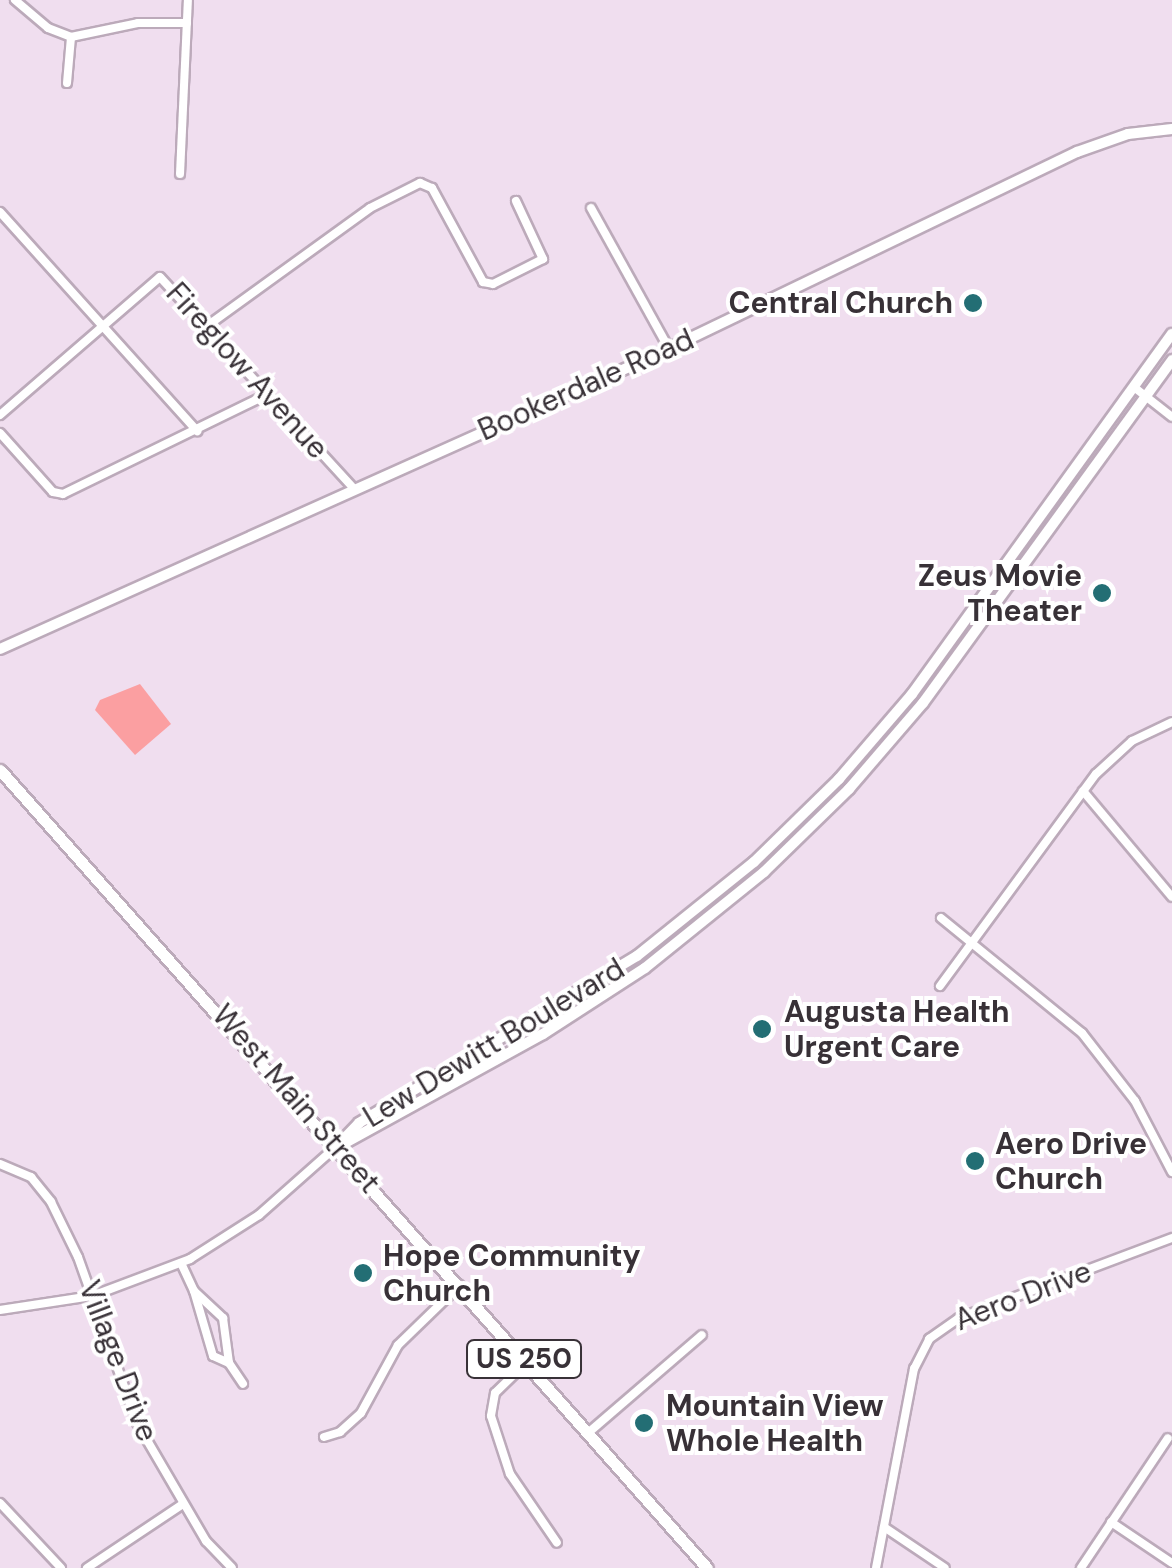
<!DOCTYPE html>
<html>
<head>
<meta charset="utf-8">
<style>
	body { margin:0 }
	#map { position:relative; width:1172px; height:1568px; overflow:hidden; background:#f0deef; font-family:"DM Sans",sans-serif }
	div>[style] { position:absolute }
	.green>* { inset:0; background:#fb9fa1 }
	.roads { filter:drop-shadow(2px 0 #bcaaba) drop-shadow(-2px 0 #bcaaba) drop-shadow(0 2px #bcaaba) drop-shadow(0 -2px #bcaaba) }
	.street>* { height:8px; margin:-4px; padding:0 4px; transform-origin:4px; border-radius:4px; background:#fff }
	.secondary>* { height:10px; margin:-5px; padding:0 5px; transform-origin:5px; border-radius:5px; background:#fff }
	.primary>* { height:11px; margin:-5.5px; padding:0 5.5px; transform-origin:5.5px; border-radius:5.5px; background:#fff }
	.dots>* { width:28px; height:28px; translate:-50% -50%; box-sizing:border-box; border:5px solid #fff; border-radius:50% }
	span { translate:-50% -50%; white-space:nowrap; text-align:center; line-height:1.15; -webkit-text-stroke:8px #fff; paint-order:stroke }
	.shield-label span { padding:2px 8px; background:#fff; border:2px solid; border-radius:8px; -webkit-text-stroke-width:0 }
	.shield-label { font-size:28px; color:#383137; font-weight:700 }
	.poi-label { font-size:30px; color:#383137; font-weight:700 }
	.right { translate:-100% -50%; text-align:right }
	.left { translate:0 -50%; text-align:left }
	.street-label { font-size:30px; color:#383137 }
</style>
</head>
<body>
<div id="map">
	<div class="green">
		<div style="clip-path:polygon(140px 684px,171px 724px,135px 755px,95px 710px,100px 700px)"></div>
	</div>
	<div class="roads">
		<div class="street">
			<div style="left:15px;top:0;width:43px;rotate:40.3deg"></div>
			<div style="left:48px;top:28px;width:25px;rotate:21deg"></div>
			<div style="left:71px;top:37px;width:68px;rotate:-11.8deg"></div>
			<div style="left:138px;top:23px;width:49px"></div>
			<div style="left:67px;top:83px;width:46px;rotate:-85deg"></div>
			<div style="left:180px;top:174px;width:174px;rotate:-87.4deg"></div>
			<div style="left:591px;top:208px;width:161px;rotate:61deg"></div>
			<div style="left:0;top:212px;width:295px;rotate:48deg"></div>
			<div style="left:207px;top:326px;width:201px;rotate:-35.9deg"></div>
			<div style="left:370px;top:208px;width:56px;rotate:-26.6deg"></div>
			<div style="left:420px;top:183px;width:13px;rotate:23deg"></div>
			<div style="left:432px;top:188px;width:107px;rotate:61.5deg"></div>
			<div style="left:483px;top:282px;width:10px;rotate:11deg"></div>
			<div style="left:493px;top:284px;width:56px;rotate:-26.6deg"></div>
			<div style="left:543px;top:259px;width:64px;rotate:-115deg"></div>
			<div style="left:1134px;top:387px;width:48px;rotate:38.3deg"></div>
			<div style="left:0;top:415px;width:211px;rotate:-40.8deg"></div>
			<div style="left:160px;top:277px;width:287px;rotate:47.5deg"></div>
			<div style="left:0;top:433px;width:79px;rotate:48.1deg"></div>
			<div style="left:53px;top:492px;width:10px;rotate:11deg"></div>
			<div style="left:63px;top:494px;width:228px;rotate:-26deg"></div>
			<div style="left:1083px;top:791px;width:138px;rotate:50deg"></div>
			<div style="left:941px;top:918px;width:182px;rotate:39.2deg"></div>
			<div style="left:1082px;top:1033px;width:86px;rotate:52.1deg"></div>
			<div style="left:1135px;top:1101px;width:80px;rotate:62.5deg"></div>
			<div style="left:940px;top:986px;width:263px;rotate:-53.7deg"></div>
			<div style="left:1096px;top:774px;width:49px;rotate:-42.5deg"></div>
			<div style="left:1132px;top:741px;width:44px;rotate:-25.4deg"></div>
			<div style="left:0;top:1164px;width:34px;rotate:23deg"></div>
			<div style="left:31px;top:1177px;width:32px;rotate:51deg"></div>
			<div style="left:51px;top:1202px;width:61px;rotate:63.9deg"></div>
			<div style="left:78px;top:1257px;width:176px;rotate:70.4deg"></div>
			<div style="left:137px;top:1423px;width:137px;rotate:59.7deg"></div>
			<div style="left:206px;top:1541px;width:37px;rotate:46deg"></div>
			<div style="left:181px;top:1263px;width:31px;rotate:65deg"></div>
			<div style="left:0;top:1310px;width:93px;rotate:-8.7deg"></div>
			<div style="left:92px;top:1296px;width:105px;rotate:-20.7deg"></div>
			<div style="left:190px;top:1259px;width:82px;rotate:-32.5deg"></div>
			<div style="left:259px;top:1215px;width:104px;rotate:-41.5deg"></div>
			<div style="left:229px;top:1363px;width:17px;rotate:-156deg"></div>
			<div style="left:213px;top:1356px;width:68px;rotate:-106.3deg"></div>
			<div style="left:194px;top:1291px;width:40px;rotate:43deg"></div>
			<div style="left:223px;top:1318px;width:45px;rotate:82.4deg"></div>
			<div style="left:229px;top:1363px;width:25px;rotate:56deg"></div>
			<div style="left:526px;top:1363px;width:43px;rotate:135.9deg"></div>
			<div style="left:495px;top:1393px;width:23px;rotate:100deg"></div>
			<div style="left:491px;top:1416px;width:61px;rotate:71.9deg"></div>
			<div style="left:510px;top:1474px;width:83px;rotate:55.7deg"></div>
			<div style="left:588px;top:1433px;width:150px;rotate:-40.7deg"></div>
			<div style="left:324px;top:1437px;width:17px;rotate:-17deg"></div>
			<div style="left:340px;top:1432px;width:28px;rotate:-42deg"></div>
			<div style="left:361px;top:1413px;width:77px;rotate:-61.4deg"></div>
			<div style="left:398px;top:1345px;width:86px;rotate:-44.1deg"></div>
			<div style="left:0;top:1503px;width:89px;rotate:46.8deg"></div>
			<div style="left:1111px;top:1522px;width:73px;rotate:33.9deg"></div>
			<div style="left:884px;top:1527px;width:73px;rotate:33.9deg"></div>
			<div style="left:87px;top:1568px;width:115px;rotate:-33.7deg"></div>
			<div style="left:876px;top:1568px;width:203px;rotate:-79.2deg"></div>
			<div style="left:914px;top:1369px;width:34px;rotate:-63deg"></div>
			<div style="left:929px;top:1339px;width:37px;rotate:-35deg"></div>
			<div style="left:959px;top:1318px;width:228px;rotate:-20.6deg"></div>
			<div style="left:1081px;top:1568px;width:156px;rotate:-56.2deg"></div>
		</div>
		<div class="secondary">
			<div style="left:0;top:649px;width:711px;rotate:-24.15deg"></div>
			<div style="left:649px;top:358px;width:475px;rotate:-25.7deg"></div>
			<div style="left:1077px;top:152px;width:54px;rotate:-19.4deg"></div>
			<div style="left:1128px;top:134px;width:44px;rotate:-6.5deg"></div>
			<div style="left:343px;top:1144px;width:228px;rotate:-28.8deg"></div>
			<div style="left:543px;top:1034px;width:121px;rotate:-32.9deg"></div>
			<div style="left:645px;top:968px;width:153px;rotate:-38.9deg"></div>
			<div style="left:764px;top:872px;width:119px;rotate:-44.3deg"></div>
			<div style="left:849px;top:789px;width:113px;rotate:-49.3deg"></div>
			<div style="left:923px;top:703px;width:424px;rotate:-54deg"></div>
			<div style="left:337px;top:1146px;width:32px;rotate:-46deg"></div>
			<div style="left:359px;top:1123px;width:324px;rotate:-31deg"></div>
			<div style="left:637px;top:956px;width:150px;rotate:-38.8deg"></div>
			<div style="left:754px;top:862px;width:119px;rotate:-44.3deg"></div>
			<div style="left:839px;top:779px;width:112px;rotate:-49.3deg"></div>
			<div style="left:912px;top:694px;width:444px;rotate:-54.2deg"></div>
		</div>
		<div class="primary">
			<div style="left:0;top:770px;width:1066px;rotate:48.46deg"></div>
		</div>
	</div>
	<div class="dots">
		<div style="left:973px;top:303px;background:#236e74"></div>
		<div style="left:1102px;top:593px;background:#236e74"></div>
		<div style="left:762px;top:1029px;background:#236e74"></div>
		<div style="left:975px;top:1161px;background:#236e74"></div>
		<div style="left:363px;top:1273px;background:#236e74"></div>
		<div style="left:644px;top:1423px;background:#236e74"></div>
	</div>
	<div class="shield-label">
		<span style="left:524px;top:1359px">US 250</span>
	</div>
	<div class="poi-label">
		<span class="right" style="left:953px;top:303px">Central Church</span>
		<span class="right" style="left:1082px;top:593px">Zeus Movie<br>Theater</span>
		<span class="left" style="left:784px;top:1029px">Augusta Health<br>Urgent Care</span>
		<span class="left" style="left:995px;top:1161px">Aero Drive<br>Church</span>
		<span class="left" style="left:383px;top:1273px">Hope Community<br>Church</span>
		<span class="left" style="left:666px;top:1423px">Mountain View<br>Whole Health</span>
	</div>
	<div class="street-label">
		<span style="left:247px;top:371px;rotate:48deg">Fireglow Avenue</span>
		<span style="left:586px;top:385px;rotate:-24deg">Bookerdale Road</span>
		<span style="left:494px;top:1043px;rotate:-31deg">Lew Dewitt Boulevard</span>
		<span style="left:296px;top:1099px;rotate:49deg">West Main Street</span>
		<span style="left:1023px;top:1296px;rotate:-21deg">Aero Drive</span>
		<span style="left:118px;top:1361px;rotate:69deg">Village Drive</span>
	</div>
</div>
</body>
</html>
